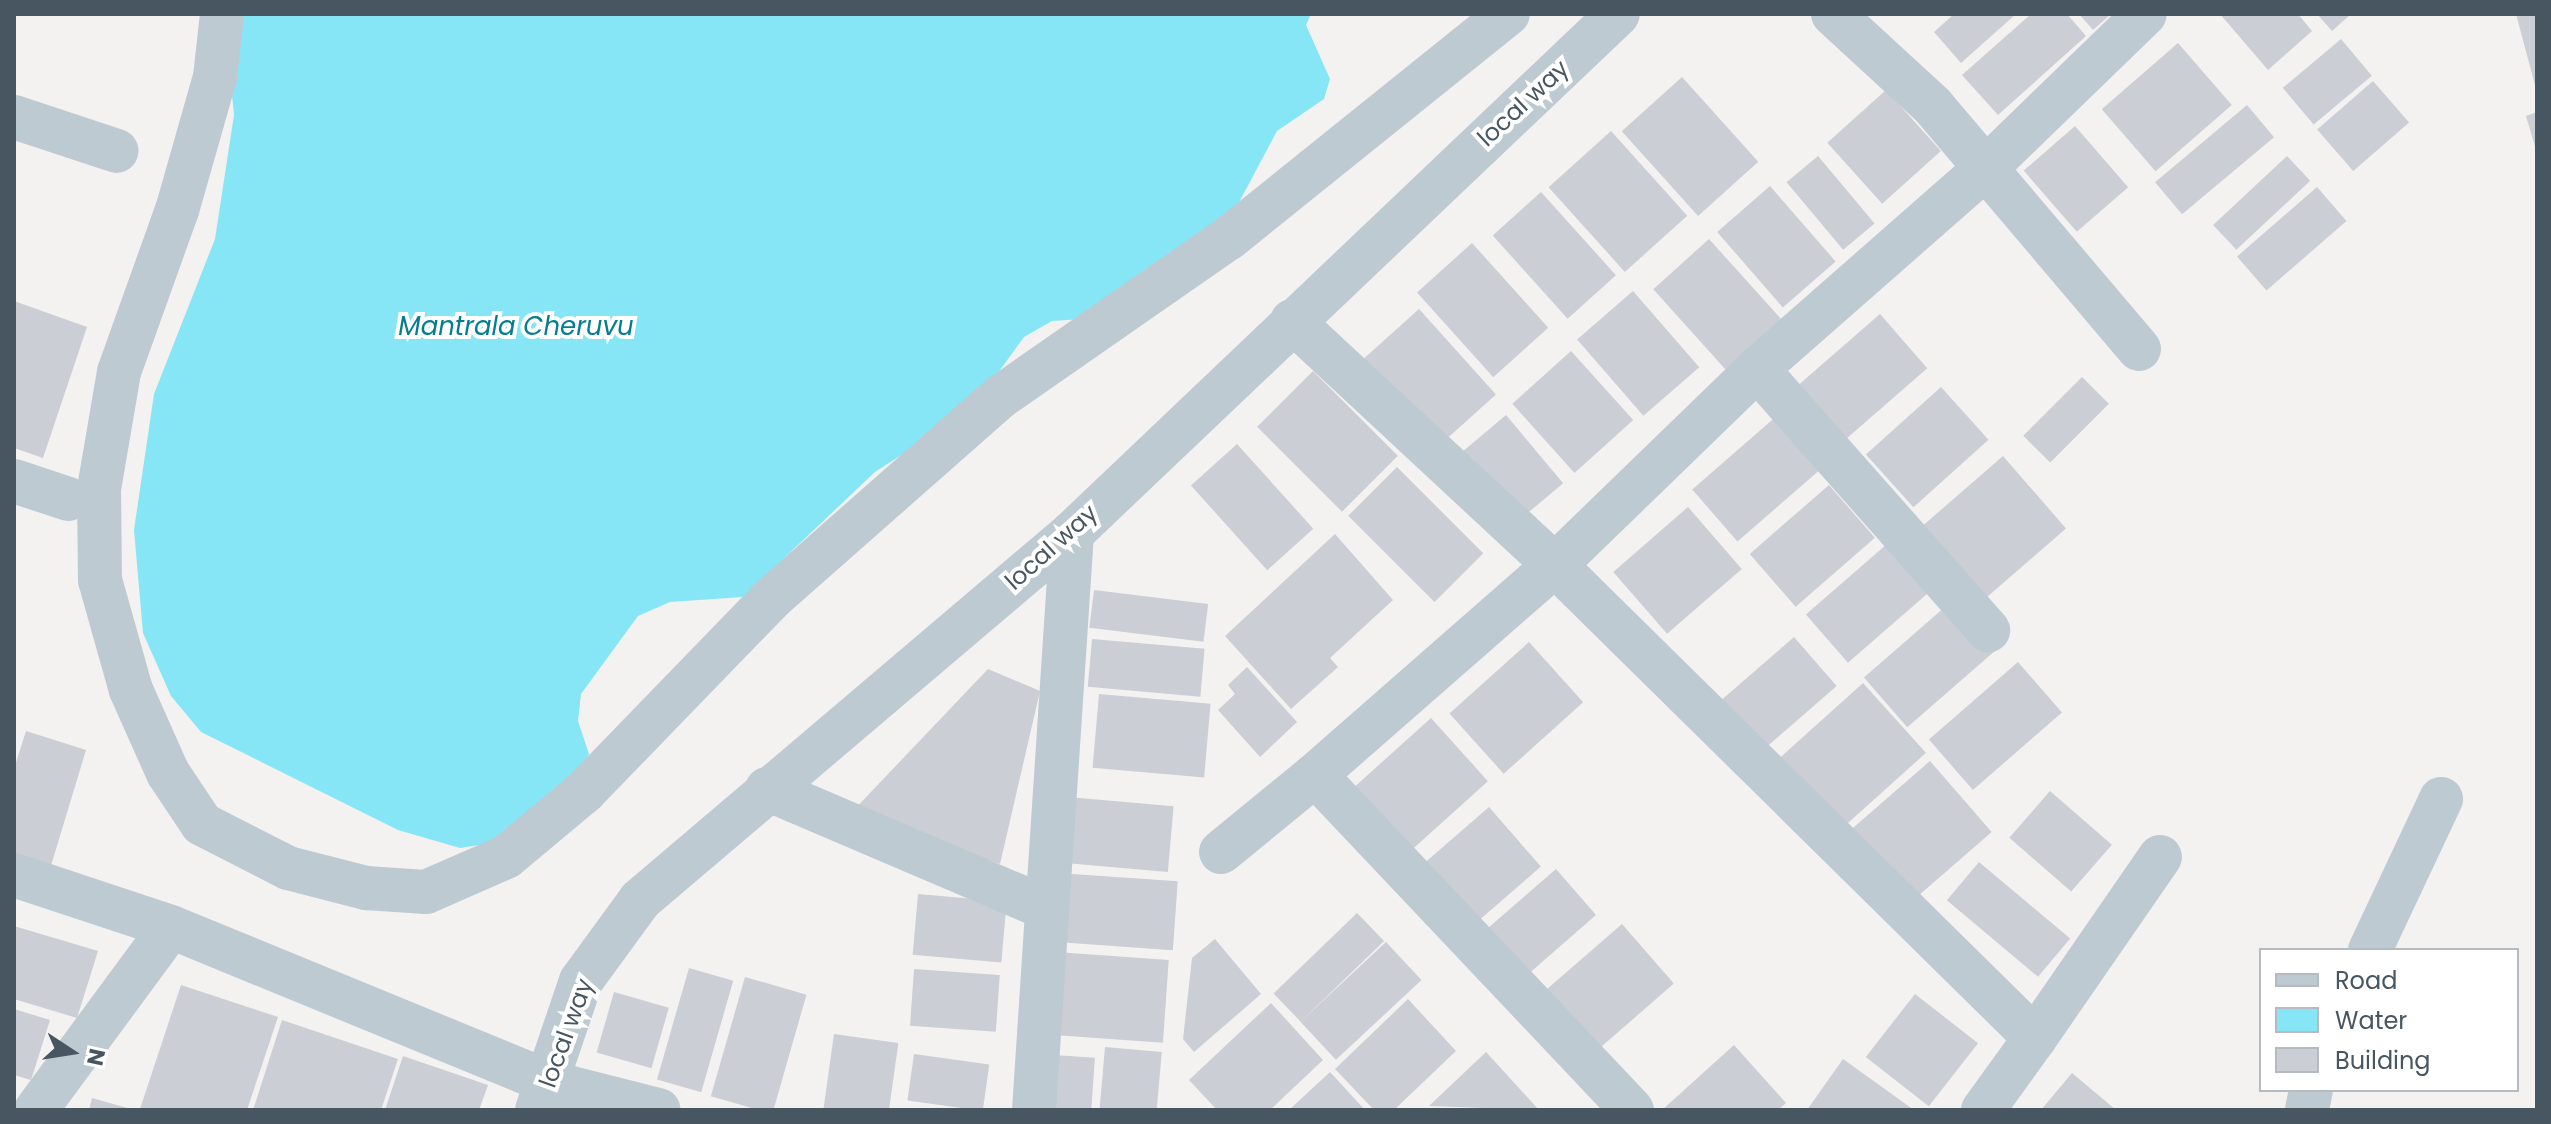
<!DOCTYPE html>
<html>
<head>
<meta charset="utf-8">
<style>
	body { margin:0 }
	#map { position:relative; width:2551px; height:1124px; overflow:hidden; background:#f4f1f1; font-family:Poppins,sans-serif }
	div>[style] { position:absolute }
	.water>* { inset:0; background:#86e6f5 }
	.building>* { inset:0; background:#cbced4; transform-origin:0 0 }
	.minor>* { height:44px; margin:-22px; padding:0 22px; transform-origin:22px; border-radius:22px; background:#becad2 }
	span { translate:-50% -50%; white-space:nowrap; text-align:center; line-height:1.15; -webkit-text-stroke:8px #fff; paint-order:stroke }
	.street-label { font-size:24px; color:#475661 }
	.water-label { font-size:26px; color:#047d90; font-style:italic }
	.frame { position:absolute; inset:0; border:16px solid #475661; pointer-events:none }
	.legend { position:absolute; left:2259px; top:948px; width:260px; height:144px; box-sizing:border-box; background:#fff; border:2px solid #b5bbc0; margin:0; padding:10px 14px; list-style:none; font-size:24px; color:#475661 }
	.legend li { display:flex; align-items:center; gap:16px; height:40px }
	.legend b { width:40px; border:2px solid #b5bbc0 }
	.north { position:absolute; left:32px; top:1012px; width:80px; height:80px; -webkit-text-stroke:6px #fff; paint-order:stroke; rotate:102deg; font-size:22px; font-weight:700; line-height:32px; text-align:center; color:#475661 }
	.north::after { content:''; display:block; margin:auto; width:28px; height:36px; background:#475661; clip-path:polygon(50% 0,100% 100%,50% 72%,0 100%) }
</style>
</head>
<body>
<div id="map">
	<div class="water">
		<div style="clip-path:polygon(240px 14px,1311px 14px,1306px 25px,1330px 79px,1324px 99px,1277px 131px,1228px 223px,1083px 319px,1052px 321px,1024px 337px,971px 410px,875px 472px,743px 597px,670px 602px,638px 616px,581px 694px,578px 721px,589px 754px,582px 775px,511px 840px,460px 848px,398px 830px,201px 732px,171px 696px,143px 633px,134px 530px,154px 394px,215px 239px,234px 115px,230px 76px)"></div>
	</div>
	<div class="building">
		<div style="clip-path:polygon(1954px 14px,2016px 14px,1961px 63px,1934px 32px)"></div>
		<div style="clip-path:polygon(2031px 14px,2067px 14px,2086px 36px,1998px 115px,1962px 75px)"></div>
		<div style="clip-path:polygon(2079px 14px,2111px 14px,2093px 30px)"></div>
		<div style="clip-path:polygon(2220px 14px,2298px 14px,2312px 31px,2268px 70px)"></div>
		<div style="clip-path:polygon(2317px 14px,2351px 14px,2332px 31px)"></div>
		<div style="clip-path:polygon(2516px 14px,2537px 14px,2537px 89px,2536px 89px)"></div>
		<div style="left:2341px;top:39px;width:48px;height:76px;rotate:50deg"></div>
		<div style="left:2178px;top:43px;width:82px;height:101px;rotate:49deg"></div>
		<div style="left:1682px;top:77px;width:114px;height:81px;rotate:48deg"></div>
		<div style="left:2373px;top:81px;width:55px;height:74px;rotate:49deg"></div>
		<div style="left:1886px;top:90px;width:82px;height:79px;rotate:48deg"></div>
		<div style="left:2247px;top:105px;width:42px;height:120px;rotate:50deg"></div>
		<div style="clip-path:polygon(2537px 112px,2537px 149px,2536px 150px,2526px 116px)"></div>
		<div style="left:2075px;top:126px;width:81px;height:68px;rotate:49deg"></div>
		<div style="left:1611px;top:131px;width:114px;height:84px;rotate:48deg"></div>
		<div style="left:1818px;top:156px;width:88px;height:41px;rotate:50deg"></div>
		<div style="left:2287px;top:156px;width:34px;height:101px;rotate:47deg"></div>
		<div style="left:1770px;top:186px;width:100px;height:70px;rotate:49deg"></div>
		<div style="left:2317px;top:187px;width:45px;height:106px;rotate:49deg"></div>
		<div style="left:1541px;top:192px;width:112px;height:65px;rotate:48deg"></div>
		<div style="left:1709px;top:239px;width:108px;height:75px;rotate:48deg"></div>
		<div style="left:1472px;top:243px;width:114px;height:74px;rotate:48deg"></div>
		<div style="left:1633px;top:291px;width:101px;height:74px;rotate:49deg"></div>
		<div style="clip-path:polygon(14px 301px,87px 327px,43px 458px,14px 448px)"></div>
		<div style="left:1419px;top:309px;width:115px;height:77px;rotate:48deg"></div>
		<div style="left:1880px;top:314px;width:72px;height:113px;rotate:49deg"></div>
		<div style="left:1571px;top:351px;width:93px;height:79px;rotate:48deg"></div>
		<div style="left:1313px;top:371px;width:120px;height:79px;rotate:45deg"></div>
		<div style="left:2082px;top:377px;width:38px;height:83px;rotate:45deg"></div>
		<div style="left:1941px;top:387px;width:71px;height:101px;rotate:48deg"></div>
		<div style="left:1779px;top:414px;width:69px;height:115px;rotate:49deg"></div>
		<div style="left:1506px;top:415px;width:89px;height:57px;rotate:50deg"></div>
		<div style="left:1237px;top:444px;width:114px;height:62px;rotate:48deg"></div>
		<div style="left:2003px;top:456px;width:96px;height:111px;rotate:49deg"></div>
		<div style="left:1397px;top:467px;width:122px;height:69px;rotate:45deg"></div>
		<div style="left:1829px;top:485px;width:70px;height:105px;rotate:49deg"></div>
		<div style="left:1688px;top:507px;width:82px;height:99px;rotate:49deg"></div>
		<div style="clip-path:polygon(1335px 534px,1393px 600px,1330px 658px,1338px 667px,1291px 709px,1225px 636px)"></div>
		<div style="left:1895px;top:537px;width:64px;height:118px;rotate:49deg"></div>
		<div style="left:1094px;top:590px;width:115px;height:38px;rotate:7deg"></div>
		<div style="left:1953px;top:600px;width:66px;height:118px;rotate:49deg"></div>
		<div style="left:1794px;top:637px;width:65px;height:100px;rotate:49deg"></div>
		<div style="left:1092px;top:639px;width:113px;height:48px;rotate:5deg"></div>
		<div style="left:1529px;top:642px;width:81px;height:107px;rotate:48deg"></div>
		<div style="left:2018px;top:662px;width:67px;height:118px;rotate:49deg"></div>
		<div style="clip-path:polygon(1247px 667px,1297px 722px,1260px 757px,1218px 710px,1235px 694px,1228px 685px)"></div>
		<div style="clip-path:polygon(988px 669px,1040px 691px,1000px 864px,850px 814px)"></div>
		<div style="left:1863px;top:683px;width:94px;height:125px;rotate:48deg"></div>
		<div style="left:1099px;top:694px;width:112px;height:74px;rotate:5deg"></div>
		<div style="left:1431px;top:718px;width:85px;height:105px;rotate:48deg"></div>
		<div style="clip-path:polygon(26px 731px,86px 750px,50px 869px,14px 857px,14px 769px)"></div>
		<div style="left:1930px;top:761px;width:94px;height:117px;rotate:49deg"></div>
		<div style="left:2050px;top:791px;width:82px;height:62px;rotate:41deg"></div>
		<div style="left:1068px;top:797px;width:106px;height:66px;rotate:5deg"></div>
		<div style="left:1489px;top:807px;width:79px;height:100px;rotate:49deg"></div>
		<div style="left:1979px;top:862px;width:119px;height:50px;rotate:40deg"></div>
		<div style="left:1556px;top:869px;width:61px;height:96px;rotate:49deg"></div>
		<div style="left:1058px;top:873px;width:120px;height:69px;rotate:4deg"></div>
		<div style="left:918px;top:894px;width:89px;height:61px;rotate:5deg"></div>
		<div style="left:1357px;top:913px;width:39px;height:116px;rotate:46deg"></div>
		<div style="left:1622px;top:924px;width:79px;height:108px;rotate:49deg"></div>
		<div style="clip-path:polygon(14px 926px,98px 951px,77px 1018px,14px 999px)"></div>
		<div style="clip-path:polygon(1215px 939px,1261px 994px,1194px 1052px,1183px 1039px,1192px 958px)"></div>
		<div style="left:1386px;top:942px;width:52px;height:117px;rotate:47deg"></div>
		<div style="left:1056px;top:952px;width:113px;height:83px;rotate:4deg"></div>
		<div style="left:689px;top:968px;width:46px;height:116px;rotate:16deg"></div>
		<div style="left:914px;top:969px;width:86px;height:57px;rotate:4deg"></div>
		<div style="left:745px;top:977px;width:64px;height:124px;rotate:16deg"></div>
		<div style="clip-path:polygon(181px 985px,278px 1017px,247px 1110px,140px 1109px)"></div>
		<div style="left:614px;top:992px;width:57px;height:63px;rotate:16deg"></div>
		<div style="left:1915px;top:994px;width:80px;height:80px;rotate:38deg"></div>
		<div style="clip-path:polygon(1408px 999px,1456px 1051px,1394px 1110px,1374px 1110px,1335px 1069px)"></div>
		<div style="clip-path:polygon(1271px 1003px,1323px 1060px,1270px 1110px,1217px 1110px,1189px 1080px)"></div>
		<div style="clip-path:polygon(14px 1009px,50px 1020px,31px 1080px,14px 1075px)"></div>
		<div style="clip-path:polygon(282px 1020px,398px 1059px,381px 1110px,253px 1110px)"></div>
		<div style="left:834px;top:1034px;width:65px;height:77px;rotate:8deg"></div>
		<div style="clip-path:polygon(1734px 1045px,1786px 1103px,1778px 1110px,1662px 1110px)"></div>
		<div style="left:1105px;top:1047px;width:57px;height:63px;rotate:5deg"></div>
		<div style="clip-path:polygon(1486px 1052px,1539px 1110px,1429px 1106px)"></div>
		<div style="left:914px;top:1054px;width:76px;height:47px;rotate:8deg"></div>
		<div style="left:1054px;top:1055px;width:41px;height:55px;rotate:4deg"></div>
		<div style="clip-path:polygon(403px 1056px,488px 1085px,479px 1110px,385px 1110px)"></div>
		<div style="clip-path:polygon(1843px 1059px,1914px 1110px,1807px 1110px)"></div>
		<div style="clip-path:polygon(1330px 1072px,1365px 1110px,1289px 1110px)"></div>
		<div style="clip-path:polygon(2072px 1073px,2116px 1110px,2041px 1110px)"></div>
		<div style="clip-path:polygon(92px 1098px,131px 1109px,131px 1110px,89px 1110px)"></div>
	</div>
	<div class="minor">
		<div style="left:222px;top:14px;width:63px;rotate:96.3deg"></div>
		<div style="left:215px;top:77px;width:138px;rotate:105.9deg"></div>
		<div style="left:177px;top:210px;width:172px;rotate:109.7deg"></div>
		<div style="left:119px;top:372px;width:119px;rotate:99.7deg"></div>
		<div style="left:99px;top:489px;width:91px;rotate:89.4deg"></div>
		<div style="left:100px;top:580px;width:114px;rotate:74.3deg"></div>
		<div style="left:131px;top:690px;width:91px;rotate:66deg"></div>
		<div style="left:168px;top:773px;width:61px;rotate:56.3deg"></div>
		<div style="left:202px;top:824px;width:97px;rotate:27.1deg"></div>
		<div style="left:288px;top:868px;width:81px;rotate:14.4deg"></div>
		<div style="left:366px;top:888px;width:60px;rotate:3.8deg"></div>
		<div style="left:426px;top:892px;width:87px;rotate:-23.6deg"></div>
		<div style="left:506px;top:857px;width:102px;rotate:-39.8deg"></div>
		<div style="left:584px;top:792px;width:270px;rotate:-45.9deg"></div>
		<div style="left:772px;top:598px;width:304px;rotate:-41.4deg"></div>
		<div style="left:1000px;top:397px;width:279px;rotate:-34.8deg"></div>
		<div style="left:1229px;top:238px;width:358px;rotate:-38.8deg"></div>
		<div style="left:1833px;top:14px;width:134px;rotate:42.6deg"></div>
		<div style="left:1932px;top:105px;width:320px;rotate:49.7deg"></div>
		<div style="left:14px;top:117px;width:108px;rotate:18.3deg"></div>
		<div style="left:1292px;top:321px;width:359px;rotate:42.9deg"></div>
		<div style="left:1555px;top:565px;width:674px;rotate:44.58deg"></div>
		<div style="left:2035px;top:1038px;width:89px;rotate:125.8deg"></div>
		<div style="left:1757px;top:369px;width:349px;rotate:48.5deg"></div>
		<div style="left:14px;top:481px;width:57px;rotate:18.4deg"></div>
		<div style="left:767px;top:789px;width:303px;rotate:23.1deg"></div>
		<div style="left:1221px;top:852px;width:122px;rotate:-39.3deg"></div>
		<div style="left:14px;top:875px;width:165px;rotate:18.3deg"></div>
		<div style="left:171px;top:927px;width:408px;rotate:22.3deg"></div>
		<div style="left:548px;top:1082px;width:114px;rotate:14.2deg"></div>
		<div style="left:2370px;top:950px;width:167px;rotate:-64.8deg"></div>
		<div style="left:2035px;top:1038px;width:220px;rotate:-55.4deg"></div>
		<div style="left:36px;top:1110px;width:227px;rotate:-53.6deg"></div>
		<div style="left:537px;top:1110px;width:136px;rotate:-71.2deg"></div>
		<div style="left:581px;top:981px;width:100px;rotate:-53.9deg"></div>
		<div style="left:640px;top:900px;width:567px;rotate:-40.35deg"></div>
		<div style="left:1072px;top:533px;width:753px;rotate:-43.55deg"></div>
		<div style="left:1034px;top:1110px;width:578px;rotate:-86.23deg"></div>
		<div style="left:1632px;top:1110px;width:461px;rotate:-133.4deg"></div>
		<div style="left:1315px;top:775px;width:319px;rotate:-41.2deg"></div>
		<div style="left:1555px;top:565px;width:281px;rotate:-44.1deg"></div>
		<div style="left:1757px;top:369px;width:305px;rotate:-41.3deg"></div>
		<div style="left:1986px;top:168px;width:221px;rotate:-44.1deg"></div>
		<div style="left:2307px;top:1110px;width:20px;rotate:-79deg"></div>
	</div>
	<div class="street-label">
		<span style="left:1523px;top:103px;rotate:-43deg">local way</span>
		<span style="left:1051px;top:547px;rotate:-42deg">local way</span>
		<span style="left:566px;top:1033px;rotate:-70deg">local way</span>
	</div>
	<div class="water-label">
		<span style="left:516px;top:327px">Mantrala Cheruvu</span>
	</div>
	<div class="frame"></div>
	<ul class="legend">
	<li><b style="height:10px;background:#becad2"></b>Road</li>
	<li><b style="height:22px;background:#86e6f5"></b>Water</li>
	<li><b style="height:22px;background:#cbced4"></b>Building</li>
	</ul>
	<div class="north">N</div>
</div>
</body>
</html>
